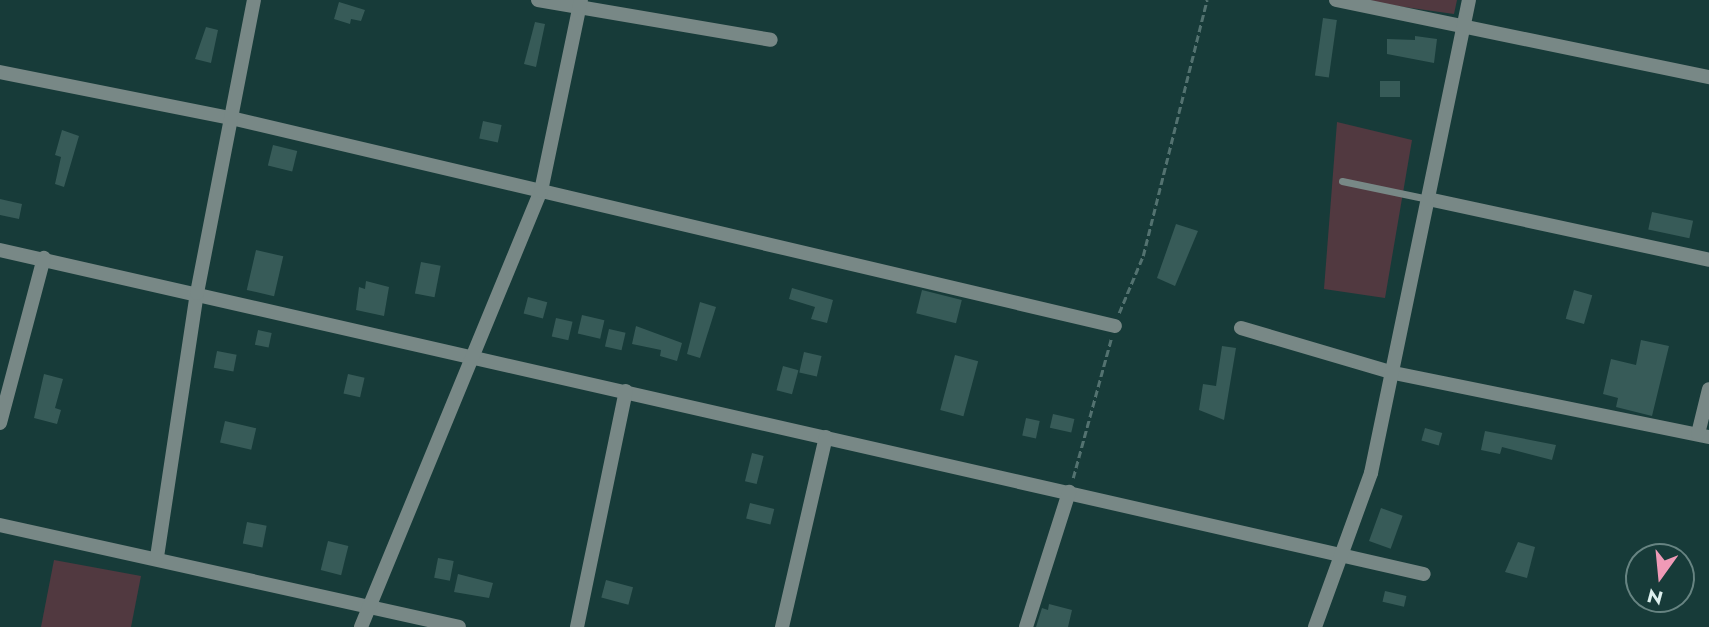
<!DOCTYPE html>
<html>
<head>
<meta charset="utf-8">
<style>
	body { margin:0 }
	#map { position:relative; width:1709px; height:627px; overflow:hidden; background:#173b39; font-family:Jost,sans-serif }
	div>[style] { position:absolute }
	.green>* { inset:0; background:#513940 }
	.building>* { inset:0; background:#375b58; transform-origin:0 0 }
	.path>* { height:2.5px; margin-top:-1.25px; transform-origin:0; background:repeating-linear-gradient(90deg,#537270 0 7px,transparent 0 10.5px) }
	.lane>* { height:7px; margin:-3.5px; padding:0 3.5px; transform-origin:3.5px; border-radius:3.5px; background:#788886 }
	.street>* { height:14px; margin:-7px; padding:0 7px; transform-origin:7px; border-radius:7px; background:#788886 }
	span { translate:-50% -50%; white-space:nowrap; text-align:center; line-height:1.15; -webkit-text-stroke:5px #173b39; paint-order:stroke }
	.north { position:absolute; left:1625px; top:543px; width:70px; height:70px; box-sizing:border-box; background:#173b39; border:2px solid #678482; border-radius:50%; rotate:195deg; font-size:19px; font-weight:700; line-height:28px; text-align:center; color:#def1ef }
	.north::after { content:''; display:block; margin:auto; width:24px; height:32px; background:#f09ab7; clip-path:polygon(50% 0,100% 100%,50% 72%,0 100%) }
</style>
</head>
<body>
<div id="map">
	<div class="green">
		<div style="clip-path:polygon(1354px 0,1457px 0,1454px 14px)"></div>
		<div style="clip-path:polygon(1337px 122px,1412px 140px,1385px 298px,1324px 289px)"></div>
		<div style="clip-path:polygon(54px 560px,141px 576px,131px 627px,41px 627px)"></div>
	</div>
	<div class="building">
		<div style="clip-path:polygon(339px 2px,365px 10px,361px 21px,351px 19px,350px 24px,334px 19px)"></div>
		<div style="left:1323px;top:18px;width:14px;height:58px;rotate:8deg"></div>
		<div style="clip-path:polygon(535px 22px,545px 24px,536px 67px,524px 64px)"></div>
		<div style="clip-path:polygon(206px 27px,218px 30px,211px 63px,195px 59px)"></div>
		<div style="clip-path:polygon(1415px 36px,1437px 39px,1434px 63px,1387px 54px,1387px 39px,1415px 40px)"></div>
		<div style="left:1380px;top:81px;width:20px;height:16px"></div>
		<div style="left:483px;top:121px;width:19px;height:18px;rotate:12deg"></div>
		<div style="clip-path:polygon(62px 130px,79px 136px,64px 187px,55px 184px,61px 157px,55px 155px)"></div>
		<div style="left:273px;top:145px;width:25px;height:21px;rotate:14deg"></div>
		<div style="clip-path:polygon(0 199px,22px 204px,19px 219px,0 215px)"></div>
		<div style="left:1652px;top:212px;width:42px;height:18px;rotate:12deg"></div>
		<div style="clip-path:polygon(1176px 224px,1198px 231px,1175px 286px,1157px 278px)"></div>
		<div style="left:256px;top:250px;width:28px;height:41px;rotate:13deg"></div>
		<div style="left:421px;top:262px;width:20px;height:32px;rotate:11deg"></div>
		<div style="clip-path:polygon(366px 281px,389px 287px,384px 316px,356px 310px,359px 287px,365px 289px)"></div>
		<div style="clip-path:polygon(792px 288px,833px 300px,827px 323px,811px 319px,815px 307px,789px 299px)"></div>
		<div style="left:922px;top:290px;width:41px;height:24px;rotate:14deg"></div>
		<div style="left:1574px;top:290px;width:19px;height:30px;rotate:16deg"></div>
		<div style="left:528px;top:297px;width:20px;height:17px;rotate:15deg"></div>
		<div style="clip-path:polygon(700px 302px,716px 307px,700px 358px,687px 354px)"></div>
		<div style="left:582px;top:315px;width:23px;height:19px;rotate:13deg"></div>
		<div style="left:556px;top:318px;width:17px;height:19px;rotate:13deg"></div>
		<div style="clip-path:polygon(636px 326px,682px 343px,677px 361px,660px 356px,661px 350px,632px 344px)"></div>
		<div style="left:609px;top:329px;width:17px;height:18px;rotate:13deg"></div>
		<div style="left:258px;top:330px;width:14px;height:15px;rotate:12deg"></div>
		<div style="clip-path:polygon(1641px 340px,1669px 346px,1652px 416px,1616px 407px,1618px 398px,1603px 394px,1611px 359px,1636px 365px)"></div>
		<div style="clip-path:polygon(1222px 346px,1236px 348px,1224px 420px,1199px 410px,1203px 384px,1216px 386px)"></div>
		<div style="left:217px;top:351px;width:20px;height:17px;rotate:11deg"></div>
		<div style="left:804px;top:352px;width:18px;height:21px;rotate:13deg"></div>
		<div style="left:955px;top:355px;width:24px;height:57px;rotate:15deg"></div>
		<div style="left:783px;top:366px;width:16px;height:25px;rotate:15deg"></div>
		<div style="clip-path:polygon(44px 374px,63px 379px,55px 408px,61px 410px,57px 424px,34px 418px)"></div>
		<div style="left:348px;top:374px;width:17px;height:20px;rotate:13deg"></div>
		<div style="left:1053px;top:414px;width:22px;height:14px;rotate:13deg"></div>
		<div style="left:1026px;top:418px;width:14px;height:18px;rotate:12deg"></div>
		<div style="left:225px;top:421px;width:32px;height:22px;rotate:13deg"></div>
		<div style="left:1425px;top:428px;width:18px;height:13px;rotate:16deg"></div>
		<div style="clip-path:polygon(1485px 431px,1556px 445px,1552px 460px,1502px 447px,1500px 454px,1481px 450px)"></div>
		<div style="left:752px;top:453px;width:12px;height:29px;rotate:14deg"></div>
		<div style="left:750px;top:503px;width:25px;height:16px;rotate:14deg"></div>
		<div style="left:1381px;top:508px;width:23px;height:35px;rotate:20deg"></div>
		<div style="left:247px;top:522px;width:20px;height:22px;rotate:11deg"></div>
		<div style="left:328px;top:541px;width:21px;height:30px;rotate:14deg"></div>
		<div style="clip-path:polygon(1518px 542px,1535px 547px,1527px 578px,1505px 572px)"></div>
		<div style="left:438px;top:558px;width:16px;height:20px;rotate:11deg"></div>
		<div style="clip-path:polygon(458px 574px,493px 583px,489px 598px,454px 592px)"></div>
		<div style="left:606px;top:580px;width:28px;height:18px;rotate:15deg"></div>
		<div style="left:1385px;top:591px;width:22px;height:11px;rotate:13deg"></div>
		<div style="clip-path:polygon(1049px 604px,1072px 610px,1068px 627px,1036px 627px,1042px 608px,1048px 610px)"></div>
	</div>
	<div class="path">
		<div style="left:1119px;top:313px;width:62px;rotate:-67.2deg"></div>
		<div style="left:1143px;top:256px;width:264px;rotate:-76deg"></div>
		<div style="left:1073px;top:478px;width:144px;rotate:-74.7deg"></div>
	</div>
	<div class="lane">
		<div style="left:1342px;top:181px;width:88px;rotate:11.8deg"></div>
	</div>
	<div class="street">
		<div style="left:538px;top:0;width:236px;rotate:9.7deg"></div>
		<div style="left:1336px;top:0;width:381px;rotate:11.7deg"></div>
		<div style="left:0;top:72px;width:236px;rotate:11.3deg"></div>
		<div style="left:231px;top:118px;width:908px;rotate:13.24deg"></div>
		<div style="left:1428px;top:199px;width:288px;rotate:12.2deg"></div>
		<div style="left:0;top:250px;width:1460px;rotate:12.82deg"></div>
		<div style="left:1241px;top:328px;width:159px;rotate:16.4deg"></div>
		<div style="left:1394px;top:373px;width:321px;rotate:11.5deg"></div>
		<div style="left:0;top:423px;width:171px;rotate:-75.1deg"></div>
		<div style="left:1698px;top:434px;width:46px;rotate:-76.3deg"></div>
		<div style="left:0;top:525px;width:470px;rotate:12.5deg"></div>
		<div style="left:157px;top:557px;width:267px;rotate:-81.4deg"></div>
		<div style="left:197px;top:293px;width:298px;rotate:-79deg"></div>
		<div style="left:361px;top:627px;width:472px;rotate:-67.6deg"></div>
		<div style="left:541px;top:191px;width:195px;rotate:-78.2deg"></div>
		<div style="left:577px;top:627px;width:241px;rotate:-78.3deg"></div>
		<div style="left:782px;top:627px;width:195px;rotate:-77deg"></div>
		<div style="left:1026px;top:627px;width:142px;rotate:-72.3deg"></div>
		<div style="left:1315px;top:627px;width:164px;rotate:-70deg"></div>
		<div style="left:1371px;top:473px;width:483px;rotate:-78.3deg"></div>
	</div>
	<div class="north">N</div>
</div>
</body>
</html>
